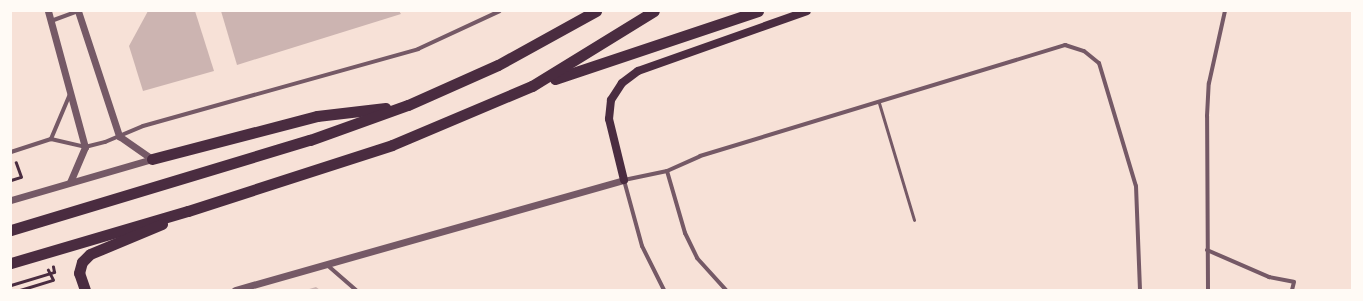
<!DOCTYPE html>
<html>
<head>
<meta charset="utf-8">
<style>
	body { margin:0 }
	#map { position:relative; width:1363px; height:301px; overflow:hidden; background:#f7e1d7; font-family:"DM Sans",sans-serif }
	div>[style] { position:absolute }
	.building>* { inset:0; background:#ccb4b1 }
	.path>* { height:2.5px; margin:-1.25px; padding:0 1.25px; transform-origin:1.25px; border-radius:1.25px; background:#4a2c40 }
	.service>* { height:3px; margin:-1.5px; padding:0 1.5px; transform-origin:1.5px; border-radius:1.5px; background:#755966 }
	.minor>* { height:4px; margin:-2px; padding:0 2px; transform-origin:2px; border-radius:2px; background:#755966 }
	.tertiary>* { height:7px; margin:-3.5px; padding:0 3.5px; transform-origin:3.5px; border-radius:3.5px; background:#755966 }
	.secondary>* { height:8px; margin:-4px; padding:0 4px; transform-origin:4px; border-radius:4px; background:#4a2c40 }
	.trunk>* { height:11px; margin:-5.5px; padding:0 5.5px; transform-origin:5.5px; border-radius:5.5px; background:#4a2c40 }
	span { translate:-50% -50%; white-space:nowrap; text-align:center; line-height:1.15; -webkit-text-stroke:3.5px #fffaf5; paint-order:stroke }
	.frame { position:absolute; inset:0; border:12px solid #fffaf5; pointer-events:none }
</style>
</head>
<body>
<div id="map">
	<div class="building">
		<div style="clip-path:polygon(148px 11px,195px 11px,214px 71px,143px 91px,129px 46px)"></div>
		<div style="clip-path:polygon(221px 11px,399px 11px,401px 14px,237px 65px)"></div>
		<div style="clip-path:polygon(316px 287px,320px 290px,306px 290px)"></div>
	</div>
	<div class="path">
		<div style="left:11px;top:180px;width:10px;rotate:-17deg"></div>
		<div style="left:21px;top:177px;width:15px;rotate:-110deg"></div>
		<div style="left:11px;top:285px;width:45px;rotate:-16.8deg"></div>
		<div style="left:54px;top:272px;width:5px;rotate:-101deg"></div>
		<div style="left:20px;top:290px;width:34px;rotate:-17deg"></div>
		<div style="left:53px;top:280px;width:11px;rotate:-117deg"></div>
	</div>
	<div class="service">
		<div style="left:879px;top:103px;width:122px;rotate:73.3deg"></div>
	</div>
	<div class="minor">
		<div style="left:51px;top:21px;width:30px;rotate:-20deg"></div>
		<div style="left:70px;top:94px;width:49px;rotate:112.9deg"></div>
		<div style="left:51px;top:139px;width:35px;rotate:13deg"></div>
		<div style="left:85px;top:147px;width:21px;rotate:-14deg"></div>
		<div style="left:105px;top:142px;width:41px;rotate:-22.8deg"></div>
		<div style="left:143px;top:126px;width:286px;rotate:-15.6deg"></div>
		<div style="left:418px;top:49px;width:90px;rotate:-24.9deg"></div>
		<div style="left:11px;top:152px;width:42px;rotate:-18deg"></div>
		<div style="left:667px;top:171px;width:65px;rotate:73.8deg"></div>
		<div style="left:685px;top:233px;width:28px;rotate:64deg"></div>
		<div style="left:697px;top:258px;width:43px;rotate:47.8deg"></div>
		<div style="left:1207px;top:250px;width:68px;rotate:23.5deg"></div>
		<div style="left:1269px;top:277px;width:25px;rotate:11deg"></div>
		<div style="left:1294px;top:282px;width:8px;rotate:104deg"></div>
		<div style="left:326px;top:264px;width:40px;rotate:41deg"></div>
		<div style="left:664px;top:290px;width:49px;rotate:-116.6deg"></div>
		<div style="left:642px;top:246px;width:68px;rotate:-105.3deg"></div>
		<div style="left:624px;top:180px;width:44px;rotate:-11.8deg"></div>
		<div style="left:667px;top:171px;width:36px;rotate:-24deg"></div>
		<div style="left:700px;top:156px;width:382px;rotate:-16.9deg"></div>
		<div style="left:1065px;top:45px;width:20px;rotate:18deg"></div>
		<div style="left:1084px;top:51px;width:19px;rotate:39deg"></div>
		<div style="left:1099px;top:63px;width:128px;rotate:73.3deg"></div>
		<div style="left:1136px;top:186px;width:104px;rotate:87.8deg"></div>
		<div style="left:1208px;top:290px;width:174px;rotate:-90.3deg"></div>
		<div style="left:1207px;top:116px;width:33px;rotate:-87deg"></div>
		<div style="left:1209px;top:83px;width:74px;rotate:-77.5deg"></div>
	</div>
	<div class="tertiary">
		<div style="left:48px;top:11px;width:141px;rotate:74.8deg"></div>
		<div style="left:85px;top:147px;width:38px;rotate:113deg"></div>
		<div style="left:78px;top:11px;width:132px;rotate:71.8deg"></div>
		<div style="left:119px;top:136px;width:40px;rotate:34.9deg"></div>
		<div style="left:11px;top:200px;width:147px;rotate:-16.2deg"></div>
		<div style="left:235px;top:290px;width:404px;rotate:-15.8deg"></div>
	</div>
	<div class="secondary">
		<div style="left:624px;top:180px;width:63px;rotate:-103.8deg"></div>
		<div style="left:609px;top:119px;width:19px;rotate:-84deg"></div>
		<div style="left:611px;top:100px;width:20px;rotate:-57deg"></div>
		<div style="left:622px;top:83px;width:20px;rotate:-37deg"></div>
		<div style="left:638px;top:71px;width:179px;rotate:-19.5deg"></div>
	</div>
	<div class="trunk">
		<div style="left:555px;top:79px;width:214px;rotate:-18.5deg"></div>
		<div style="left:152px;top:159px;width:171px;rotate:-14.6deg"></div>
		<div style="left:317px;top:116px;width:69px;rotate:-6.6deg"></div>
		<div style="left:11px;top:230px;width:312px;rotate:-16.8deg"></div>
		<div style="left:310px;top:140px;width:104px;rotate:-19.7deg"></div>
		<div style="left:408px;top:105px;width:98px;rotate:-24deg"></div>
		<div style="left:498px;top:65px;width:112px;rotate:-28.9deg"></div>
		<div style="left:11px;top:263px;width:184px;rotate:-16.4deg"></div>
		<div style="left:188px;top:211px;width:214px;rotate:-17.9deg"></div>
		<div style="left:392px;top:145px;width:152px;rotate:-22.9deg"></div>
		<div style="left:532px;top:86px;width:143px;rotate:-31.6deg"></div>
		<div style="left:85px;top:290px;width:18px;rotate:-109deg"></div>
		<div style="left:79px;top:273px;width:11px;rotate:-75deg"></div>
		<div style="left:82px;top:262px;width:11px;rotate:-45deg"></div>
		<div style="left:90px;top:254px;width:78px;rotate:-22.6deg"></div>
	</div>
	<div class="frame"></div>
</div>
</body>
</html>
